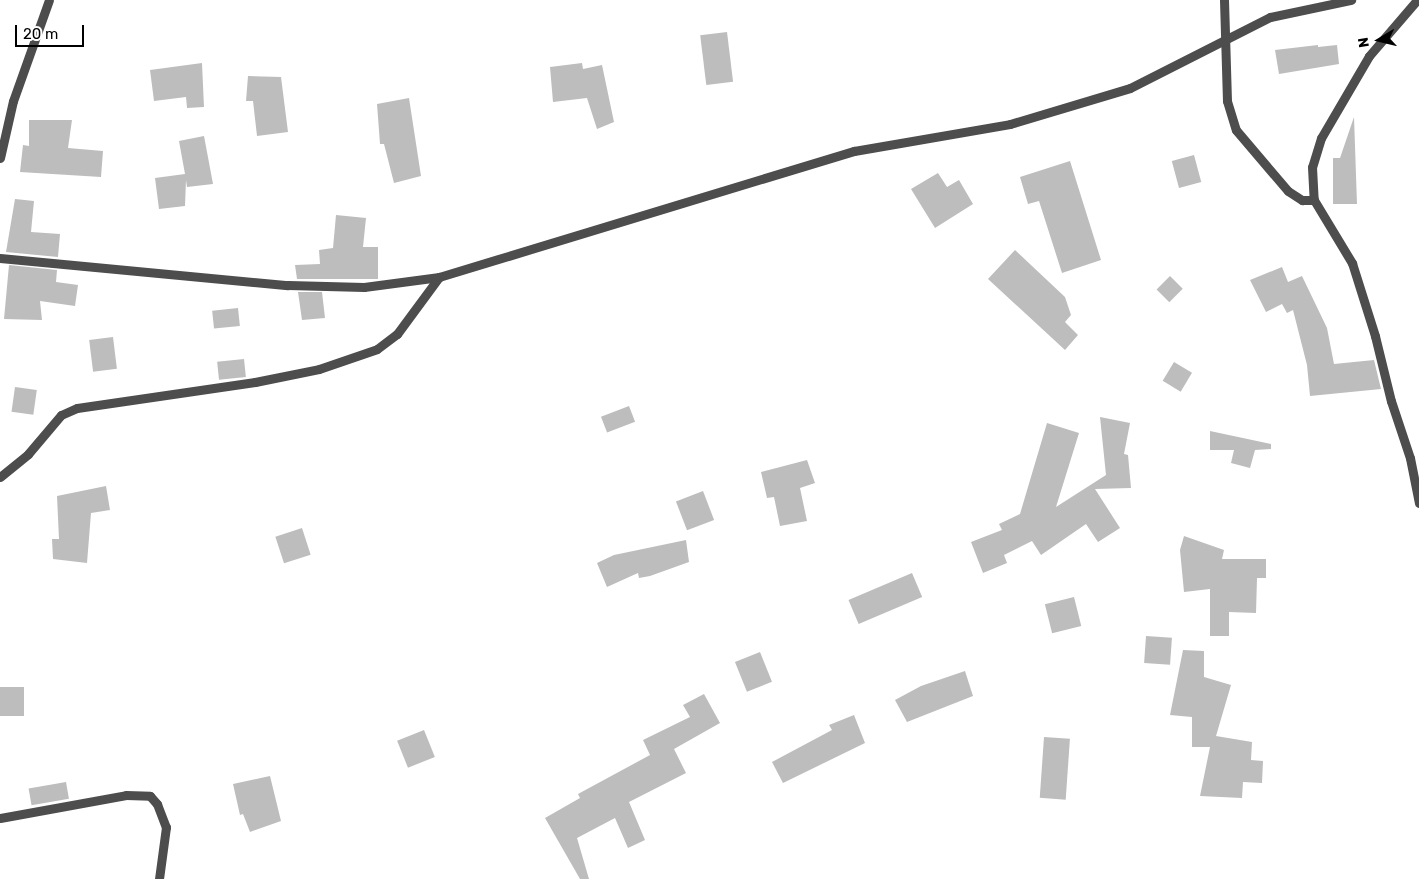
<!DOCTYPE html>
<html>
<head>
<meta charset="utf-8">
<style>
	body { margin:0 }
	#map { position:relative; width:1419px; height:879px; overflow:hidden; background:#fff; font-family:Rubik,sans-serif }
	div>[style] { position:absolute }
	.building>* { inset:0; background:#bdbdbd; transform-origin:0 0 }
	.minor>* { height:9px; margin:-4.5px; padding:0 4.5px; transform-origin:4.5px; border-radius:4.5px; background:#4d4d4d }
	span { translate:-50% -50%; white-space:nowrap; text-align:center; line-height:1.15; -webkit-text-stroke:4px #fff; paint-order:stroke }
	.north { position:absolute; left:1354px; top:15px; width:50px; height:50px; -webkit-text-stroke:4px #fff; paint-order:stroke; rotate:261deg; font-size:14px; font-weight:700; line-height:20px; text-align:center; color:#000 }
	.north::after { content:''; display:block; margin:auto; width:18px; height:22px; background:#000; clip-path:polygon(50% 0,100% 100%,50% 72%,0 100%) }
	.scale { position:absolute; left:15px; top:25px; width:69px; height:22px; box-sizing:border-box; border:2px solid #000; border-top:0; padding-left:6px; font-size:15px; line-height:18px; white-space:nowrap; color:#000; -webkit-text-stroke:4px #fff; paint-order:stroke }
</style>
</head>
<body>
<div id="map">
	<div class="building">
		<div style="left:727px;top:32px;width:50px;height:27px;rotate:83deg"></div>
		<div style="clip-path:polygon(1318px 45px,1318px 47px,1337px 45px,1339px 64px,1279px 74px,1275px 50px)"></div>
		<div style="clip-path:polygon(202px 63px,204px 107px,187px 108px,186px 97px,154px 101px,150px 70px)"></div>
		<div style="clip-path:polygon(582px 63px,583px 69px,602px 65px,614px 122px,597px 129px,587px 98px,553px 102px,550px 67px)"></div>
		<div style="clip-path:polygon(248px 76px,281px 77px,288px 132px,257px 136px,253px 101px,246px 101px)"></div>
		<div style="clip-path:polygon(409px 98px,421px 176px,394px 183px,384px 144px,380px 144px,377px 104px)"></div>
		<div style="clip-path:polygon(1354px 117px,1357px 204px,1333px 204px,1333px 158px,1340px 158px)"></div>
		<div style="clip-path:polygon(29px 120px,72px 120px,68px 148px,103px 151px,101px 177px,20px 172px,23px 145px,29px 146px)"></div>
		<div style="clip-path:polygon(204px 136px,213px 184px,187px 187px,186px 180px,185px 206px,159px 209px,155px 178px,185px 174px,179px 141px)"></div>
		<div style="left:1194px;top:155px;width:28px;height:23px;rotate:75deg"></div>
		<div style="clip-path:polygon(1070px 161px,1101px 260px,1062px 273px,1039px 201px,1028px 204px,1020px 177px)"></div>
		<div style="clip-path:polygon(938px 173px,947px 187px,959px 180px,973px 204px,935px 228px,911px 189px)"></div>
		<div style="clip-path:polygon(15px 199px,34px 201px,31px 232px,60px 234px,58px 257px,6px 252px)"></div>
		<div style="clip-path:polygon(336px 215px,366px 218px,363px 247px,378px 247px,378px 279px,297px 279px,295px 265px,320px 264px,319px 250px,333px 248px)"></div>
		<div style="clip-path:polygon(1015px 250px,1065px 297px,1071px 315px,1065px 322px,1078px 335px,1065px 350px,988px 279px)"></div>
		<div style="clip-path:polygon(9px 265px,57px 270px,56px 282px,78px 285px,75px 306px,40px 301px,42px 320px,4px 319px)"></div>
		<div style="clip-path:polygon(1282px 267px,1288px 282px,1302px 276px,1327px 328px,1334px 364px,1374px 360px,1381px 389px,1310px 396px,1307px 365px,1293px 310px,1287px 313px,1282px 304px,1266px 312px,1250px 280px)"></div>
		<div style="left:1170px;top:276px;width:18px;height:19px;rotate:45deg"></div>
		<div style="clip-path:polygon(298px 292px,322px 292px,325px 318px,302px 320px)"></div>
		<div style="left:238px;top:308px;width:18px;height:26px;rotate:84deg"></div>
		<div style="left:113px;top:337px;width:32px;height:24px;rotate:83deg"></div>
		<div style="left:244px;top:359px;width:18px;height:27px;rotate:84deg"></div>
		<div style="left:1174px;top:362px;width:21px;height:22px;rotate:31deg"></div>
		<div style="left:15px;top:387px;width:22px;height:25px;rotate:8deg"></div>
		<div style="left:629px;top:406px;width:17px;height:30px;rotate:69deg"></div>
		<div style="clip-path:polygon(1100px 417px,1130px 423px,1124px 454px,1128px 455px,1131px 488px,1095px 489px,1120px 528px,1098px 542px,1086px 524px,1041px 555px,1032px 541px,1004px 555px,1007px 563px,983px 573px,971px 542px,1002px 530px,999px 524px,1020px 514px,1047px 423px,1079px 433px,1056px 507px,1106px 475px)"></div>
		<div style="clip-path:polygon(1210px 431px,1271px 444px,1271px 449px,1255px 450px,1250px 468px,1231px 463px,1234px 450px,1210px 450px)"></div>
		<div style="clip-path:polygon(807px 460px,815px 483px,800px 488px,807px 521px,780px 526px,774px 497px,767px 498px,761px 472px)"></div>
		<div style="clip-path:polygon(106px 486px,110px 510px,91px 513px,87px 563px,53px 559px,52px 539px,59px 539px,57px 496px)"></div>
		<div style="left:703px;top:491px;width:31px;height:29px;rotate:69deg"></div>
		<div style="left:302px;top:528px;width:28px;height:28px;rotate:72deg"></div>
		<div style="clip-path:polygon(1184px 536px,1224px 550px,1222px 559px,1266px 559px,1266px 578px,1257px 578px,1256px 613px,1229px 612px,1229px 636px,1210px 636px,1210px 589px,1184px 592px,1180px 550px)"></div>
		<div style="clip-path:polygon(686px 540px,689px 562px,650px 576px,639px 578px,638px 573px,607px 587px,597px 563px,614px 555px)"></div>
		<div style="left:912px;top:573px;width:26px;height:69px;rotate:67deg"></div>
		<div style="left:1074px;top:597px;width:30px;height:30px;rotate:76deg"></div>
		<div style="left:1146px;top:636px;width:26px;height:27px;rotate:4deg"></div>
		<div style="clip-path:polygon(1183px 650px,1204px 651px,1204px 677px,1231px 685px,1216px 736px,1252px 742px,1251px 760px,1263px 761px,1262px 783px,1243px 782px,1242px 798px,1200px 796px,1210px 747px,1192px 747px,1192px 717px,1170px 715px)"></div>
		<div style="left:760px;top:652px;width:32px;height:27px;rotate:68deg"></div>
		<div style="clip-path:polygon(965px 671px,973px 696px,907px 722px,895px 700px,921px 686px)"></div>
		<div style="left:0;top:687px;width:24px;height:29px"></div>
		<div style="clip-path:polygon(704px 694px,720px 723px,674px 749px,686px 773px,629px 802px,645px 840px,628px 848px,615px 818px,577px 838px,589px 879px,580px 879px,545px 818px,580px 798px,578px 794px,650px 755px,643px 740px,690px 717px,683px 705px)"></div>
		<div style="clip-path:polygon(854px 715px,865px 743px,783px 783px,772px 762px,832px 730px,829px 725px)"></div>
		<div style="left:424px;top:730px;width:29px;height:29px;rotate:68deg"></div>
		<div style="left:1044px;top:737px;width:26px;height:61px;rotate:4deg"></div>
		<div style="clip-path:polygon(270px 776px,281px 821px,250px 832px,243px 814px,240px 815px,233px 784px)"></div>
		<div style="left:66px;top:782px;width:17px;height:38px;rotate:80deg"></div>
	</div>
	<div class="minor">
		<div style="left:1224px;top:0;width:101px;rotate:88.3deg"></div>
		<div style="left:1227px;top:101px;width:30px;rotate:73deg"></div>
		<div style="left:1236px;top:130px;width:80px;rotate:49.6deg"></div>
		<div style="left:1288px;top:191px;width:17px;rotate:33deg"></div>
		<div style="left:1302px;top:200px;width:12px"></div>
		<div style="left:1417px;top:0;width:74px;rotate:130.6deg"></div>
		<div style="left:1369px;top:56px;width:95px;rotate:120.3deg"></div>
		<div style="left:1321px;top:138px;width:30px;rotate:107deg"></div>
		<div style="left:1312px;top:167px;width:33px;rotate:87deg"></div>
		<div style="left:1314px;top:200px;width:74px;rotate:58.9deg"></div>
		<div style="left:1352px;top:263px;width:77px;rotate:72.5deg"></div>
		<div style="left:1375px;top:336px;width:67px;rotate:76.2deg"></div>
		<div style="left:1391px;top:401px;width:60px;rotate:71.6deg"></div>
		<div style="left:1410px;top:458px;width:46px;rotate:78.7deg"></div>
		<div style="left:0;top:158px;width:58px;rotate:-77.2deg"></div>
		<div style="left:13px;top:101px;width:107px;rotate:-70.4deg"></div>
		<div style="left:0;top:258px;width:289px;rotate:5.4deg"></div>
		<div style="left:288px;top:285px;width:76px;rotate:1.5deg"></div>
		<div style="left:364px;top:287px;width:76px;rotate:-7.6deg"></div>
		<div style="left:439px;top:277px;width:434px;rotate:-16.9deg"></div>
		<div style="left:854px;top:151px;width:158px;rotate:-9.8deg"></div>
		<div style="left:1010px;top:124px;width:125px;rotate:-16.7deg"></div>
		<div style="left:1130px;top:88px;width:157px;rotate:-26.9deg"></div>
		<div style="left:1270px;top:17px;width:83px;rotate:-11.9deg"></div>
		<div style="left:0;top:477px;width:36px;rotate:-39deg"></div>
		<div style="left:28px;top:454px;width:51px;rotate:-49.8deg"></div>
		<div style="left:61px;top:415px;width:17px;rotate:-24deg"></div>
		<div style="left:77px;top:408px;width:180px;rotate:-8.3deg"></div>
		<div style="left:255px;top:382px;width:65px;rotate:-11.5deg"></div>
		<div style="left:319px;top:369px;width:61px;rotate:-19deg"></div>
		<div style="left:377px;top:349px;width:25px;rotate:-37deg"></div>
		<div style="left:397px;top:334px;width:71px;rotate:-53.6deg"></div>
		<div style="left:0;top:818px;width:128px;rotate:-10.3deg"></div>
		<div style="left:126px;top:795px;width:24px;rotate:2deg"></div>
		<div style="left:150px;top:796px;width:11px;rotate:49deg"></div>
		<div style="left:157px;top:804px;width:25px;rotate:69deg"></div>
		<div style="left:166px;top:827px;width:52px;rotate:97.7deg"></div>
	</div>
	<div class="north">N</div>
	<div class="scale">20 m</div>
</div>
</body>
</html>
